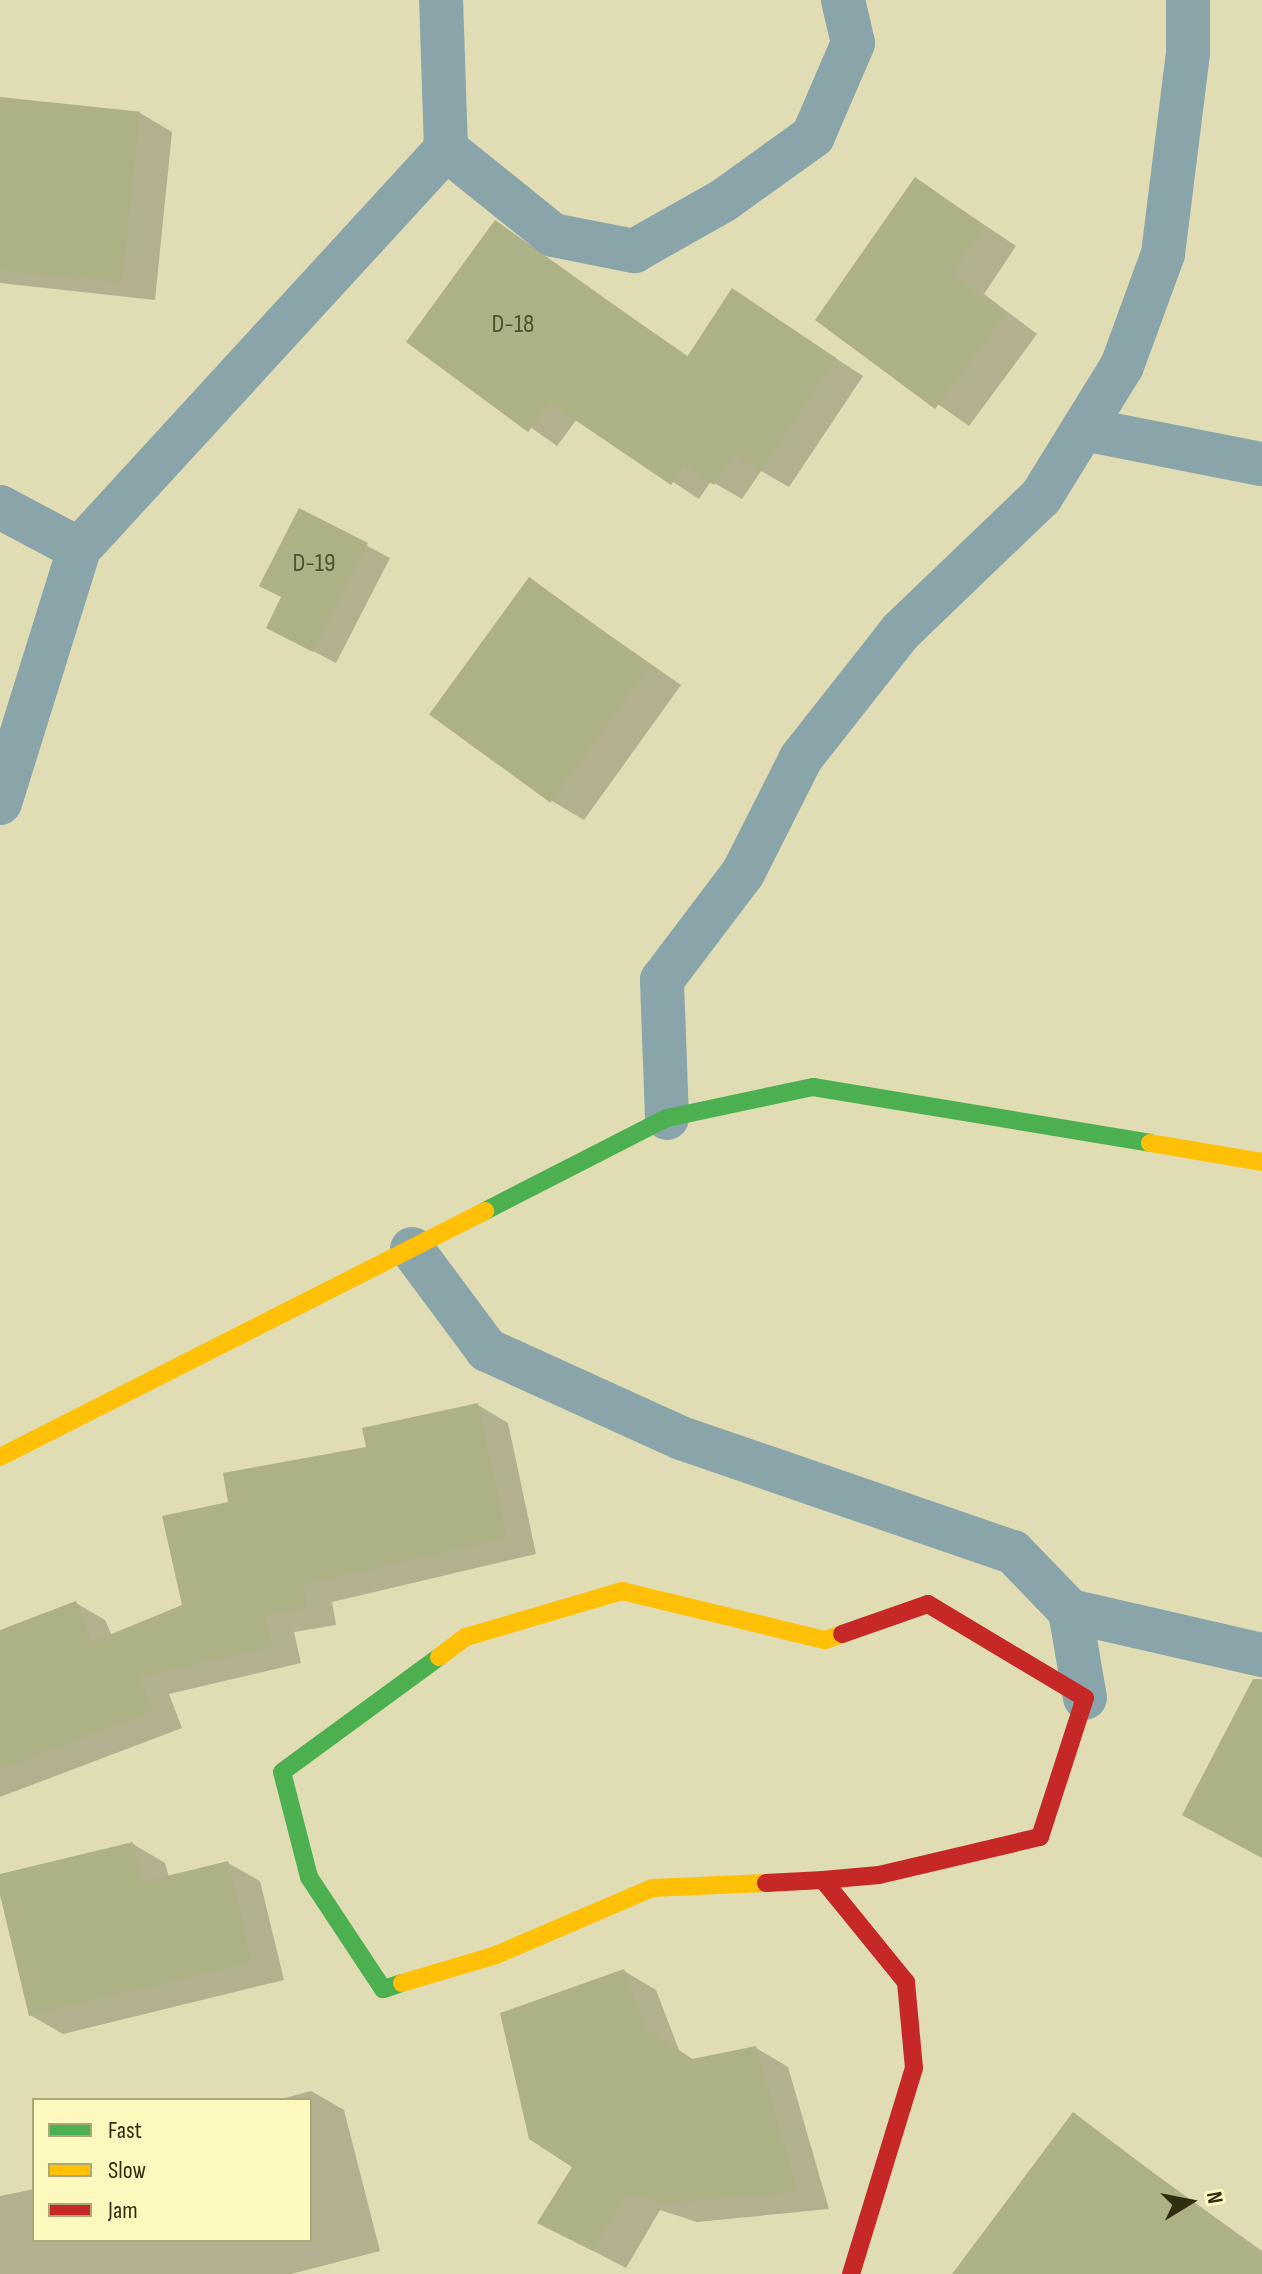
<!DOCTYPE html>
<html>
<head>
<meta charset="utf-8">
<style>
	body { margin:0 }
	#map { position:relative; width:1262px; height:2274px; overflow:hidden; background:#e0dcb4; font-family:"Sofia Sans Condensed",sans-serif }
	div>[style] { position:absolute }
	.shadow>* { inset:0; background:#0003 }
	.building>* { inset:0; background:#acb286; transform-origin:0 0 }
	.street>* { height:44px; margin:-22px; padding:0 22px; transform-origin:22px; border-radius:22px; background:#8aa5a9 }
	.fast>* { height:18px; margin:-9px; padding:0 9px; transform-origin:9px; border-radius:9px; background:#4caf50 }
	.slow>* { height:18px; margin:-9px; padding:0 9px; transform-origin:9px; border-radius:9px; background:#ffc107 }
	.jam>* { height:18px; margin:-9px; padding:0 9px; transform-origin:9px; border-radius:9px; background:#c62828 }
	span { translate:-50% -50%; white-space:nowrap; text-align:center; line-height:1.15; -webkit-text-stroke:6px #fdf8be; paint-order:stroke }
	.number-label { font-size:26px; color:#504f2e }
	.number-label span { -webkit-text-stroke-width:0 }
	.legend { position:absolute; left:32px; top:2098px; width:280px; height:144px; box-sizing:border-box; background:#fdf8be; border:2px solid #aba778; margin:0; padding:10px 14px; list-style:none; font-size:24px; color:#312e10 }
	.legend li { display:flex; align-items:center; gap:16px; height:40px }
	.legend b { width:40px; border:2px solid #aba778 }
	.north { position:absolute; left:1150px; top:2162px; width:80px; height:80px; -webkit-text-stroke:6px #fdf8be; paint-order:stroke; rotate:80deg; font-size:22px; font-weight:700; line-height:32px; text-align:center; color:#312e10 }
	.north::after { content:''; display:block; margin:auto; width:28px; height:36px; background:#312e10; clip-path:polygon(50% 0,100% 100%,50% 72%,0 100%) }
</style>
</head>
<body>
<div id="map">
	<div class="shadow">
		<div style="clip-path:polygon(0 99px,140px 113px,172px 132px,155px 300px,0 283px)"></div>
		<div style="clip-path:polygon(916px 179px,1016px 246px,984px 294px,1037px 334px,969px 426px,818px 320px)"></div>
		<div style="clip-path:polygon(495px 223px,689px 357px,733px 291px,863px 376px,789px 487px,761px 471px,742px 499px,711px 481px,699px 499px,577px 419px,557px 446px,409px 341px)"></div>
		<div style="clip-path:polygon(300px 510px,390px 558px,336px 663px,292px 640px,283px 598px)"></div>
		<div style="clip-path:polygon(529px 579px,681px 685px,584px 820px,552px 801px)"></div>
		<div style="clip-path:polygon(478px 1405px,508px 1423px,536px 1554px,332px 1602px,336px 1625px,294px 1632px,301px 1663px,169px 1694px,182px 1728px,0 1797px,0 1632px,76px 1603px,105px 1620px,112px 1636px,185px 1607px,231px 1503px)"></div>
		<div style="clip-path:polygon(133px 1844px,165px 1863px,169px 1877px,228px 1863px,260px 1881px,284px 1980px,63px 2034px,30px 2015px,0 1876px)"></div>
		<div style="clip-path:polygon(624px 1971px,656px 1990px,679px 2050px,695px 2061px,756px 2048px,788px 2067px,829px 2209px,697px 2222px,660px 2210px,626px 2268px,540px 2223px,574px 2166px)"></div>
		<div style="clip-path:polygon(311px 2091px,344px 2110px,380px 2251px,291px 2274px,0 2274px,0 2196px,34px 2189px,34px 2240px,310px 2240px,310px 2100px,277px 2100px)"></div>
		<div style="clip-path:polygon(1073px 2115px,1262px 2251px,1262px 2274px,954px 2274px)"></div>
	</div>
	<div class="building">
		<div style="left:0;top:97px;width:141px;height:172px;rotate:6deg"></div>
		<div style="clip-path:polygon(915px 177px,985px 226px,952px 274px,1006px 314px,935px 409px,815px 320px)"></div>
		<div style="clip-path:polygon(495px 220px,687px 357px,732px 288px,836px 358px,760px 472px,734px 455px,714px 485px,684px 465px,671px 485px,550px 403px,528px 432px,406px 342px)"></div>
		<div style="clip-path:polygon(299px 508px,368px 543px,313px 652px,266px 628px,281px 597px,259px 586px)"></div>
		<div style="left:529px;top:577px;width:150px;height:170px;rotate:36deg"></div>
		<div style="clip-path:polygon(478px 1403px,507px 1538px,303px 1585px,307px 1608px,265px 1616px,272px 1647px,140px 1677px,153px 1711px,0 1770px,0 1630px,76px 1601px,92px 1642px,182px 1605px,162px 1516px,228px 1502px,223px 1473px,366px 1447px,362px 1428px)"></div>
		<div style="clip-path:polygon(1253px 1679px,1262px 1679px,1262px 1858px,1182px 1815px)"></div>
		<div style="clip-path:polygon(133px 1842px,142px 1882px,228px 1861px,252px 1962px,29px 2016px,0 1895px,0 1874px)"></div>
		<div style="clip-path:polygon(624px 1969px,646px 2029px,692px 2059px,756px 2046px,798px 2192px,663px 2204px,627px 2193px,593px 2251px,537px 2223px,572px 2167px,529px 2139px,500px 2013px)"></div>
		<div style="clip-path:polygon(1073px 2112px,1262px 2255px,1262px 2274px,952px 2274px)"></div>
	</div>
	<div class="street">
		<div style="left:446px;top:149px;width:137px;rotate:38.8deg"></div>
		<div style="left:553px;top:235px;width:83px;rotate:11.2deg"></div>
		<div style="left:634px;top:251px;width:103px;rotate:-29.5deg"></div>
		<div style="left:724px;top:200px;width:110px;rotate:-35.7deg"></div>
		<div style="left:813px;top:136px;width:101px;rotate:-66.7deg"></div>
		<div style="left:853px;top:43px;width:44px;rotate:-103.1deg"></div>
		<div style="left:1083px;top:429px;width:182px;rotate:11.1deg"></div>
		<div style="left:0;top:507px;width:89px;rotate:28deg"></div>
		<div style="left:0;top:803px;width:266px;rotate:-72.7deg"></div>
		<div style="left:79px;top:549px;width:543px;rotate:-47.46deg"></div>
		<div style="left:446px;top:149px;width:149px;rotate:-91.9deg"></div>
		<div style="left:667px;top:1118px;width:138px;rotate:-92.1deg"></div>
		<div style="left:662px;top:980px;width:134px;rotate:-52.9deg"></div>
		<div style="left:743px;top:873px;width:129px;rotate:-63.2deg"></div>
		<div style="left:801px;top:758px;width:160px;rotate:-51.8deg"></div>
		<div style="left:900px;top:632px;width:195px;rotate:-43.8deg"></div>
		<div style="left:1041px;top:497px;width:154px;rotate:-58.3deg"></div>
		<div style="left:1122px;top:366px;width:119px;rotate:-69.9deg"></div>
		<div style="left:1163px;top:254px;width:203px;rotate:-82.9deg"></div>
		<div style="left:1188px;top:53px;width:53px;rotate:-90deg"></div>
		<div style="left:412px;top:1249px;width:126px;rotate:53.4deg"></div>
		<div style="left:487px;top:1350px;width:213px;rotate:24.4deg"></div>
		<div style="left:681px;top:1438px;width:351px;rotate:19deg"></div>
		<div style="left:1013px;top:1552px;width:82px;rotate:46deg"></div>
		<div style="left:1070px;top:1611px;width:88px;rotate:80.2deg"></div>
		<div style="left:1070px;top:1611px;width:197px;rotate:12.9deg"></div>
	</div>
	<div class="fast">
		<div style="left:485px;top:1211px;width:204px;rotate:-27.1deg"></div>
		<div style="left:667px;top:1118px;width:149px;rotate:-12deg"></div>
		<div style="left:813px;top:1087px;width:342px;rotate:9.4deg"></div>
		<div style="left:402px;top:1983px;width:20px;rotate:162deg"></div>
		<div style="left:383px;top:1989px;width:134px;rotate:-123.5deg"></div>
		<div style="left:309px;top:1877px;width:108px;rotate:-104.4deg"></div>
		<div style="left:282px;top:1772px;width:195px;rotate:-36.2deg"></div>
	</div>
	<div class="slow">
		<div style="left:1150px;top:1143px;width:114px;rotate:9.6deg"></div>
		<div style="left:0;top:1457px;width:544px;rotate:-26.89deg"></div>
		<div style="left:439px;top:1657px;width:34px;rotate:-37deg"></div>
		<div style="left:466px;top:1637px;width:163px;rotate:-16.4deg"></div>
		<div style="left:622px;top:1591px;width:209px;rotate:13.6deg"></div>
		<div style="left:825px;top:1640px;width:18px;rotate:-19deg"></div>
		<div style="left:402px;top:1983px;width:98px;rotate:-16.6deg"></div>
		<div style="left:496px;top:1955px;width:170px;rotate:-23.2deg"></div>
		<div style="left:652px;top:1888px;width:114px;rotate:-2.5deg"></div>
	</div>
	<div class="jam">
		<div style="left:823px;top:1880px;width:56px;rotate:-5.1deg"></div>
		<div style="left:879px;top:1875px;width:165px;rotate:-13.3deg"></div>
		<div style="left:1040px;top:1837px;width:146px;rotate:-72.1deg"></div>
		<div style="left:1085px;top:1698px;width:183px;rotate:-149.1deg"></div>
		<div style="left:928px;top:1604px;width:91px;rotate:160.8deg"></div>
		<div style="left:766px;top:1883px;width:57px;rotate:-3deg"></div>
		<div style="left:823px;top:1880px;width:132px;rotate:50.9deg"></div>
		<div style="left:906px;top:1982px;width:86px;rotate:84.7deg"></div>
		<div style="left:914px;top:2068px;width:215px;rotate:107deg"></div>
	</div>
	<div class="number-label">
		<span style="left:513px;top:325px">D-18</span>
		<span style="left:314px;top:564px">D-19</span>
	</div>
	<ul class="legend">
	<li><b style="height:10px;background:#4caf50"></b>Fast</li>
	<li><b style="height:10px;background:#ffc107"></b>Slow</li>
	<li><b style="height:10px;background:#c62828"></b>Jam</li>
	</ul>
	<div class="north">N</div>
</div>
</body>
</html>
